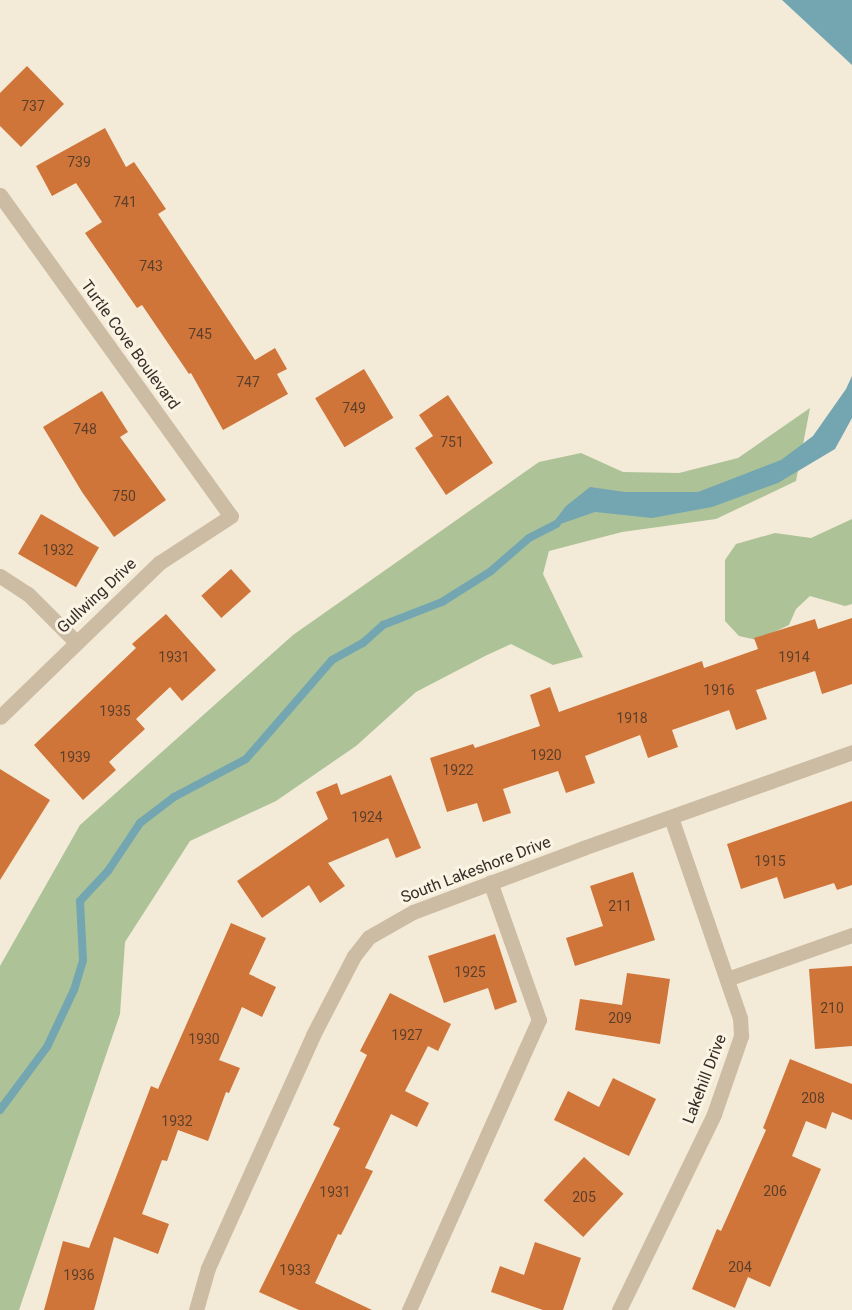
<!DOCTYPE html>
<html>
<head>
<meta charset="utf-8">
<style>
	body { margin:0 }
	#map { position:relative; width:852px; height:1310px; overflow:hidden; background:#f3ead8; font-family:Roboto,sans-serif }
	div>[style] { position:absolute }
	.green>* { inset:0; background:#adc397 }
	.water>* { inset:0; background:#74a6b2 }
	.stream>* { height:8px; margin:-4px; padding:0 4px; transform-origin:4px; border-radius:4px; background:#74a6b2 }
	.building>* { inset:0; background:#d07539; transform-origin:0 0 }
	.minor>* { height:15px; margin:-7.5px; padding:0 7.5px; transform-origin:7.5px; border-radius:7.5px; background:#ccbca3 }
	span { translate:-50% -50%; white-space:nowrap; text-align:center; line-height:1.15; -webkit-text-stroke:6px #fbf4e4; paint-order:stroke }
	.number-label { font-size:14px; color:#5c3f2b }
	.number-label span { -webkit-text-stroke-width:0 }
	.street-label { font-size:16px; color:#362d26 }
</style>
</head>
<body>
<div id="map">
	<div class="green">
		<div style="clip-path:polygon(810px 408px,796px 481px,716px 519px,622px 532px,549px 551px,543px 574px,583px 657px,553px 665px,511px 644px,485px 656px,416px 692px,356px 746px,276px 801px,190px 841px,125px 942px,120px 1014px,19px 1310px,0 1310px,0 966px,80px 825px,293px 635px,539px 462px,581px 453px,623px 472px,679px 473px,738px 458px)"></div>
		<div style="clip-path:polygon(852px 519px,852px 604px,845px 606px,810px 596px,796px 609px,789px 625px,757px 640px,739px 636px,725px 621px,725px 560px,736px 544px,775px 533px,811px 538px)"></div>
	</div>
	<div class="water">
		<div style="clip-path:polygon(782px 0,852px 0,852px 65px)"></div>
		<div style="clip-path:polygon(852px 376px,852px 418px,835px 449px,778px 483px,712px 507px,652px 518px,595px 512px,549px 528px,566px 506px,590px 487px,625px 492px,698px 492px,781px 460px,813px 436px,846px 389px)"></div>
	</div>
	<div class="stream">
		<div style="left:0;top:1110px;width:79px;rotate:-53.3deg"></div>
		<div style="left:47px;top:1047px;width:63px;rotate:-64.7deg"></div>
		<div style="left:74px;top:990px;width:31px;rotate:-73deg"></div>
		<div style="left:83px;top:960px;width:59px;rotate:-92.9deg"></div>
		<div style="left:80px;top:901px;width:41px;rotate:-47deg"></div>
		<div style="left:108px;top:871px;width:58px;rotate:-56.3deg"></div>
		<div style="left:140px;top:823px;width:43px;rotate:-37.4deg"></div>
		<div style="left:174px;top:797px;width:81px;rotate:-27.8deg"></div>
		<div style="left:246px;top:759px;width:131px;rotate:-49deg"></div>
		<div style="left:332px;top:660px;width:35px;rotate:-29deg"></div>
		<div style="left:363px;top:643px;width:27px;rotate:-42deg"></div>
		<div style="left:383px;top:625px;width:63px;rotate:-21.3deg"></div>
		<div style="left:442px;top:602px;width:58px;rotate:-32.3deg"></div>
		<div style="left:491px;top:571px;width:50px;rotate:-41deg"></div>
		<div style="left:529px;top:538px;width:31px;rotate:-27deg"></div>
	</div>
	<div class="building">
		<div style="clip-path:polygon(27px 66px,64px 104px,21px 147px,0 126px,0 93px)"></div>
		<div style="clip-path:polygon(105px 128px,126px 167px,134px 162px,166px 209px,158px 214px,255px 360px,275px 348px,287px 369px,277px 374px,288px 394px,223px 430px,191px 373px,189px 374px,142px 305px,137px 308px,85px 233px,102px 222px,76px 183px,52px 196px,36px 166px)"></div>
		<div style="left:364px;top:369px;width:57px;height:57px;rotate:59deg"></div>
		<div style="clip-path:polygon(102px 391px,128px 432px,120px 437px,166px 500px,114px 537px,82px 492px,43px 427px)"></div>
		<div style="clip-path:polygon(448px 395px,493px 463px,446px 495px,415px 448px,433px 436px,419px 415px)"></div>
		<div style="left:41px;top:514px;width:67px;height:46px;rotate:30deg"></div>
		<div style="left:231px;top:569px;width:30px;height:40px;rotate:48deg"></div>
		<div style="clip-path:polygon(166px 614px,216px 670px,182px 701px,170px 687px,136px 719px,145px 729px,109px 762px,116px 770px,83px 800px,34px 745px,136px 648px,132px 644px)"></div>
		<div style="clip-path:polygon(852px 618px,852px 684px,822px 694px,815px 671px,756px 690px,767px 719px,736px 730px,729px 710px,672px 730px,678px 747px,648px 758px,640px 735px,585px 756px,595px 783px,566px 793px,558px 771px,503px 789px,511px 813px,483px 822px,477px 803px,447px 812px,430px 758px,473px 744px,475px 748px,540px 726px,530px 695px,550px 687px,559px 712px,702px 661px,704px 668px,758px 649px,754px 638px,815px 619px,818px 629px)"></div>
		<div style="clip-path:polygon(0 769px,50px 800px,0 880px)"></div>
		<div style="clip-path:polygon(391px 775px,421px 848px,396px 858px,388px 838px,328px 863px,345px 886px,320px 903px,309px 885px,262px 918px,237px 881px,328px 819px,316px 792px,337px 783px,341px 795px)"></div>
		<div style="clip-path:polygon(852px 801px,852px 885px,837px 890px,834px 883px,784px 899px,777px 877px,741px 889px,727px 844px)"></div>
		<div style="clip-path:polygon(633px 872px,655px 940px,575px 966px,566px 938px,603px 926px,590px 886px)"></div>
		<div style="clip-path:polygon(231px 923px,266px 938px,249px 974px,276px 987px,262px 1017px,242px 1007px,219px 1060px,240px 1068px,229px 1093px,226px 1092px,208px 1141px,178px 1130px,167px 1161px,162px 1160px,142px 1214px,169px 1224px,158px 1254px,114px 1237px,94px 1310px,44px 1310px,63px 1241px,89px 1248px,151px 1086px,158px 1089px)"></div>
		<div style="clip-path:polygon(495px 934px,517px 1002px,495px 1010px,488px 988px,444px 1003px,428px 956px)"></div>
		<div style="clip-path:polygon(852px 966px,852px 1046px,815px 1049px,809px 969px)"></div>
		<div style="clip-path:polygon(627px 973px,670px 979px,660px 1044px,575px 1030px,580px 999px,622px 1005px)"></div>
		<div style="clip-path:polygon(390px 993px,451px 1024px,438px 1051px,428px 1046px,405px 1091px,429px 1103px,417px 1127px,391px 1114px,365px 1168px,373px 1171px,341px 1235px,338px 1234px,315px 1283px,372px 1310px,299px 1310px,259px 1292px,340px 1128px,333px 1125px,367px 1055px,360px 1051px)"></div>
		<div style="clip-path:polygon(790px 1059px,852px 1084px,852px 1120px,832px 1112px,826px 1129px,806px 1121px,792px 1156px,821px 1169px,770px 1287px,748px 1277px,735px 1308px,692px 1289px,717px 1229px,721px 1231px,766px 1130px,763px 1128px)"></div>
		<div style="clip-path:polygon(613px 1078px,656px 1099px,629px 1156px,554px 1120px,568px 1091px,599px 1107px)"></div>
		<div style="left:584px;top:1157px;width:54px;height:59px;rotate:43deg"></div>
		<div style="clip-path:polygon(535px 1242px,581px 1258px,563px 1310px,543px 1310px,491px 1292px,500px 1266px,524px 1275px)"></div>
	</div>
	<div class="minor">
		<div style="left:0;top:195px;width:395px;rotate:54.3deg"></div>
		<div style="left:231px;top:516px;width:86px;rotate:146.9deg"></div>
		<div style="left:159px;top:563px;width:221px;rotate:135.9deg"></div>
		<div style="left:0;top:576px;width:33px;rotate:33deg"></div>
		<div style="left:28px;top:594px;width:66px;rotate:45deg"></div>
		<div style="left:727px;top:979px;width:133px;rotate:-19.4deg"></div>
		<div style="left:196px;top:1310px;width:44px;rotate:-74.1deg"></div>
		<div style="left:208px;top:1268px;width:256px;rotate:-65.7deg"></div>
		<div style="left:313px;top:1035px;width:89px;rotate:-62.6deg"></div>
		<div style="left:354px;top:956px;width:24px;rotate:-52deg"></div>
		<div style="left:369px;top:937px;width:51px;rotate:-29.6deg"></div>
		<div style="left:413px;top:912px;width:182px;rotate:-20.6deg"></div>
		<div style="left:583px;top:848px;width:286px;rotate:-19.6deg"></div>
		<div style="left:409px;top:1310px;width:318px;rotate:-65.9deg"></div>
		<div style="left:539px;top:1020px;width:146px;rotate:-109.5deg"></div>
		<div style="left:619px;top:1310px;width:218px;rotate:-64.1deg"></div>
		<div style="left:714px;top:1114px;width:83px;rotate:-70.9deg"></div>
		<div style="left:741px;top:1036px;width:18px;rotate:-93deg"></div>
		<div style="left:740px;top:1018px;width:212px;rotate:-109deg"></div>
	</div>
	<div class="number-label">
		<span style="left:33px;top:106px">737</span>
		<span style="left:79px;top:162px">739</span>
		<span style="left:125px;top:202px">741</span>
		<span style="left:151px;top:266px">743</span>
		<span style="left:200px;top:334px">745</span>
		<span style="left:248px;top:382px">747</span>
		<span style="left:354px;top:408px">749</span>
		<span style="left:85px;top:429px">748</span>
		<span style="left:452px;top:442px">751</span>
		<span style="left:124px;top:496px">750</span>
		<span style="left:58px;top:550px">1932</span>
		<span style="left:174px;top:657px">1931</span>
		<span style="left:794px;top:657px">1914</span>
		<span style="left:719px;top:690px">1916</span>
		<span style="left:115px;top:711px">1935</span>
		<span style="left:632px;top:718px">1918</span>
		<span style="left:546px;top:755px">1920</span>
		<span style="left:75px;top:757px">1939</span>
		<span style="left:458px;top:770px">1922</span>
		<span style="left:367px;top:817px">1924</span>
		<span style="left:770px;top:861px">1915</span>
		<span style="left:620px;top:906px">211</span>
		<span style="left:470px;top:972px">1925</span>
		<span style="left:832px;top:1008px">210</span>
		<span style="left:620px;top:1018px">209</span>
		<span style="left:407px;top:1035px">1927</span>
		<span style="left:204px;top:1039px">1930</span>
		<span style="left:813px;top:1098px">208</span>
		<span style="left:177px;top:1121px">1932</span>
		<span style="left:775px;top:1191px">206</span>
		<span style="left:335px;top:1192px">1931</span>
		<span style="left:584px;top:1197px">205</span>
		<span style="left:740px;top:1267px">204</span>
		<span style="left:295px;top:1270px">1933</span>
		<span style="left:79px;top:1275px">1936</span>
	</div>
	<div class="street-label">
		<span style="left:130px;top:345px;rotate:54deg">Turtle Cove Boulevard</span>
		<span style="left:97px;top:596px;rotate:-43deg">Gullwing Drive</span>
		<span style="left:476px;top:870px;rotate:-21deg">South Lakeshore Drive</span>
		<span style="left:705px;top:1079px;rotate:-69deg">Lakehill Drive</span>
	</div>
</div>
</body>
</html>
